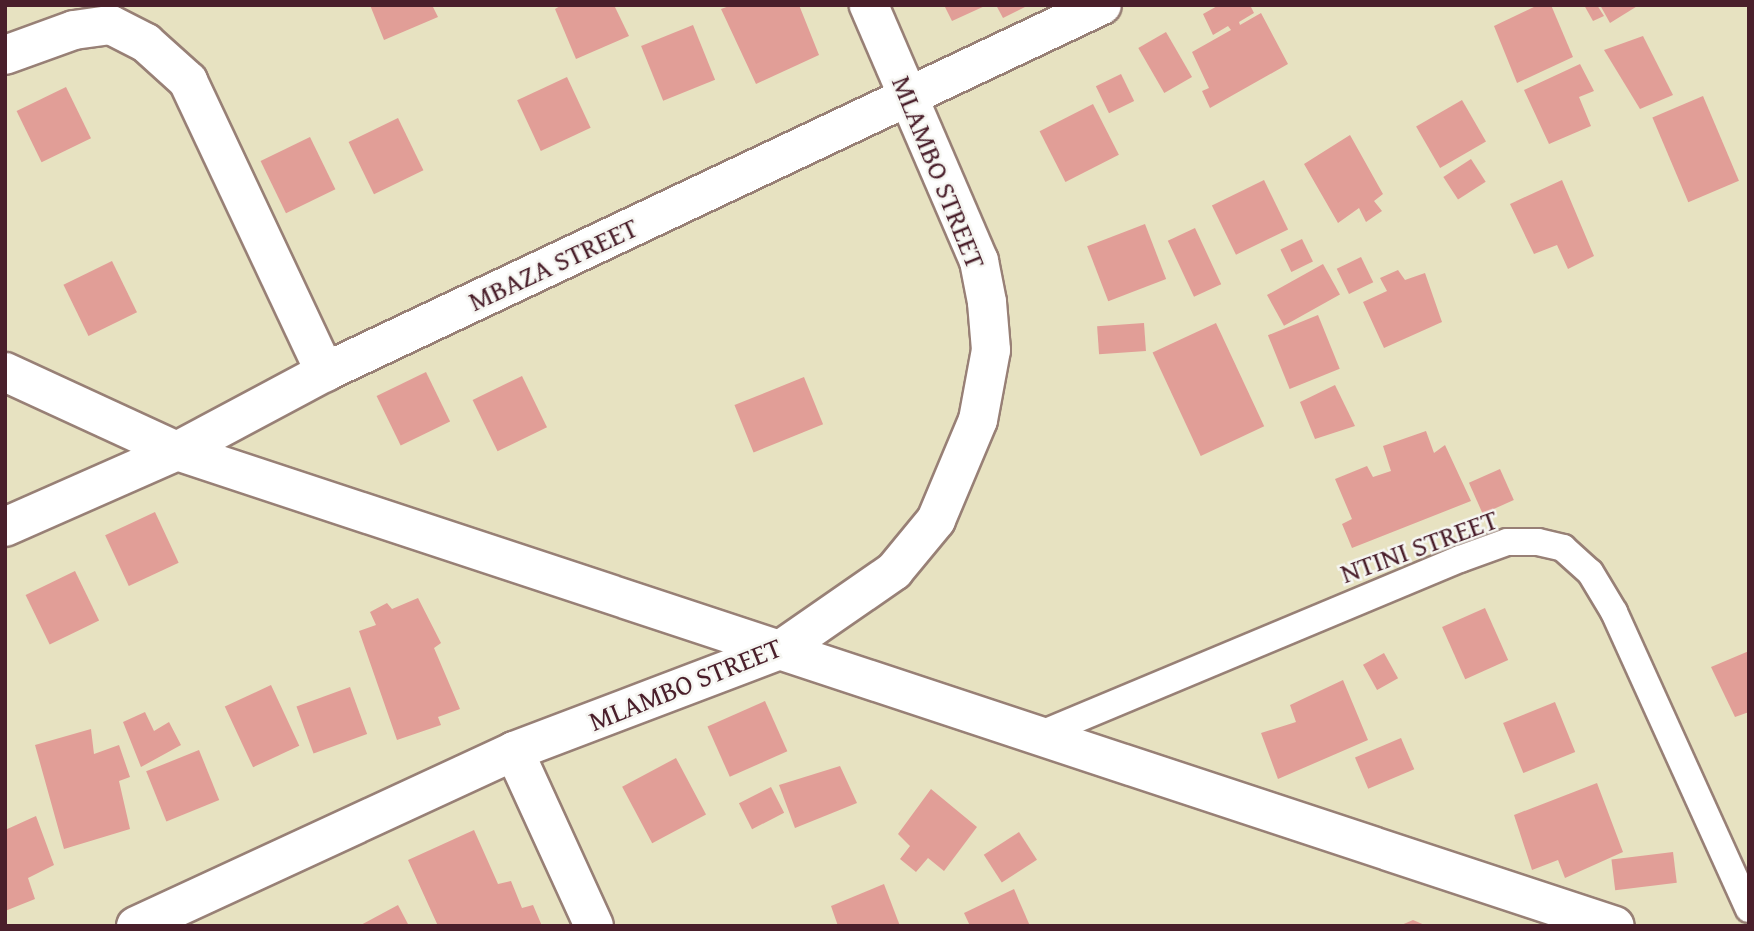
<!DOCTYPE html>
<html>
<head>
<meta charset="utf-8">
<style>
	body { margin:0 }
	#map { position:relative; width:1754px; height:931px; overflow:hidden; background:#e7e2c1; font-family:"Gentium Book Plus",serif }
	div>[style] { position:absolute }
	.building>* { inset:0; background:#e19e97; transform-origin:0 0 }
	.roads { filter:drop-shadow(2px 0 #988076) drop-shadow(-2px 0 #988076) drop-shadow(0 2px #988076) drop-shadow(0 -2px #988076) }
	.service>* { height:26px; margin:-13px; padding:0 13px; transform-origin:13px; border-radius:13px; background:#fff }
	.minor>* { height:38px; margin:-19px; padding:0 19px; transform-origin:19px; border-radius:19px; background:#fff }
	span { translate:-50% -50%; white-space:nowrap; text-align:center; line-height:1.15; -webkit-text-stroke:5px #f6f6f2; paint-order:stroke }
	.street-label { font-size:28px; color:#4a1f2b }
	.frame { position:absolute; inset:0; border:7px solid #4a1f2b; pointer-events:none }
</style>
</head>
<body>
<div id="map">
	<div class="building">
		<div style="clip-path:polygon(370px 5px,432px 5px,438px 17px,384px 40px)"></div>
		<div style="clip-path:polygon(562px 5px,614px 5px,629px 36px,576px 59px,555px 9px)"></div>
		<div style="clip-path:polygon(732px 5px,799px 5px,819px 55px,756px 84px,721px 9px)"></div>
		<div style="clip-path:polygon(944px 5px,987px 5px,952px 21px)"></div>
		<div style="clip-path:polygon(996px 5px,1029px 5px,1003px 18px)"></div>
		<div style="clip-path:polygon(1219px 5px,1250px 5px,1254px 13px,1239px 22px,1240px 25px,1261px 13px,1288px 64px,1210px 108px,1202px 91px,1209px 88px,1192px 52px,1231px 30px,1228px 26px,1213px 35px,1203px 14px)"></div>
		<div style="clip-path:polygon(1538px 5px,1551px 5px,1573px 57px,1517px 83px,1494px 26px)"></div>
		<div style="clip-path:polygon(1584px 5px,1597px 5px,1604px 16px,1593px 21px)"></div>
		<div style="clip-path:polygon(1600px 5px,1639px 5px,1610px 23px)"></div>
		<div style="left:693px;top:25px;width:59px;height:56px;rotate:68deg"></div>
		<div style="left:1166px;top:32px;width:52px;height:32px;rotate:60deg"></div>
		<div style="clip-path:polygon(1643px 36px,1673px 95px,1640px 109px,1604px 50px)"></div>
		<div style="clip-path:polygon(1580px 64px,1594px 91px,1579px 97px,1591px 126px,1549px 144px,1524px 90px)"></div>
		<div style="left:1121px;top:74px;width:30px;height:28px;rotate:64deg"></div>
		<div style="left:567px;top:77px;width:56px;height:55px;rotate:65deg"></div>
		<div style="left:66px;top:87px;width:57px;height:55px;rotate:64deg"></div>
		<div style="left:1703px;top:96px;width:92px;height:55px;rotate:67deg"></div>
		<div style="left:1462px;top:100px;width:48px;height:53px;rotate:60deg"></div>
		<div style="left:1093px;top:104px;width:57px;height:60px;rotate:63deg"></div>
		<div style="left:398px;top:118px;width:58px;height:55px;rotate:64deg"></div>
		<div style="clip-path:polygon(1350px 135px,1383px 194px,1374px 201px,1382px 211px,1366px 222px,1359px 208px,1338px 223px,1304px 164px)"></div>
		<div style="left:310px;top:137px;width:58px;height:55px;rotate:64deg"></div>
		<div style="left:1471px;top:159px;width:27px;height:33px;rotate:57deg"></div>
		<div style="left:1264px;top:180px;width:55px;height:58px;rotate:64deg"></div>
		<div style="clip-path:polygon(1562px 180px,1594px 256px,1568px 269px,1557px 245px,1534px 254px,1510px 204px)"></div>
		<div style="left:1145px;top:224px;width:59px;height:62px;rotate:69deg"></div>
		<div style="left:1195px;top:228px;width:62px;height:30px;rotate:65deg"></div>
		<div style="left:1302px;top:239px;width:25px;height:24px;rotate:64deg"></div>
		<div style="left:1361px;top:257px;width:28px;height:27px;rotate:64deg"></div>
		<div style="left:112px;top:261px;width:57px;height:54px;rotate:64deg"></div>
		<div style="left:1323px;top:264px;width:35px;height:64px;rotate:61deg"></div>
		<div style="clip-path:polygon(1398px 270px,1405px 280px,1425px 273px,1442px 322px,1384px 348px,1363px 302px,1387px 291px,1380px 278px)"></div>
		<div style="left:1318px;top:315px;width:58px;height:54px;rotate:68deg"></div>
		<div style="left:1144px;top:323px;width:28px;height:47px;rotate:86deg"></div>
		<div style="left:1216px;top:323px;width:114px;height:70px;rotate:65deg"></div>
		<div style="left:426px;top:372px;width:55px;height:55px;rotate:64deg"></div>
		<div style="left:522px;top:376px;width:57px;height:55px;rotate:64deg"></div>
		<div style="left:804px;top:377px;width:51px;height:75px;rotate:68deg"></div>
		<div style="clip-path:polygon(1335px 385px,1355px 426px,1315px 439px,1300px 402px)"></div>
		<div style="clip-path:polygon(1426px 431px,1434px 453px,1445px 445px,1471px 501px,1352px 548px,1342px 524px,1352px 519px,1335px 479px,1367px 466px,1373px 477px,1391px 471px,1383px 446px)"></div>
		<div style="left:1500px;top:469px;width:34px;height:34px;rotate:66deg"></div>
		<div style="left:155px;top:512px;width:56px;height:55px;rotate:65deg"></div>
		<div style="left:75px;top:571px;width:55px;height:55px;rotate:64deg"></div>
		<div style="clip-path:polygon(418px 598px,441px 643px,434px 648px,460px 709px,438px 717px,441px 725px,397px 740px,359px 631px,376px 625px,370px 612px,387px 603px,392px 609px)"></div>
		<div style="left:1485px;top:608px;width:57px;height:47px;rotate:66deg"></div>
		<div style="clip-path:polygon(1749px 651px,1749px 712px,1735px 717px,1711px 667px)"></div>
		<div style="left:1384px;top:653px;width:29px;height:24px;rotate:61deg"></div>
		<div style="clip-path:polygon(1343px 680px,1368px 740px,1278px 779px,1261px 733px,1296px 722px,1290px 705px)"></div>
		<div style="left:271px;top:685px;width:67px;height:51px;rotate:65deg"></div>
		<div style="left:350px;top:687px;width:50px;height:57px;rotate:70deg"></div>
		<div style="left:765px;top:701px;width:55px;height:63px;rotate:66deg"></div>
		<div style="left:1555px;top:702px;width:54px;height:56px;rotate:68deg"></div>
		<div style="clip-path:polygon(145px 712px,154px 731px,169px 722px,181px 745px,141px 767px,123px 722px)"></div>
		<div style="clip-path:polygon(91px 729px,94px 754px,119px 745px,130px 777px,119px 781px,130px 829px,64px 849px,35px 745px)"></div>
		<div style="left:1401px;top:738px;width:34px;height:50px;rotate:67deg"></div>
		<div style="left:199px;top:750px;width:54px;height:57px;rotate:68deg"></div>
		<div style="left:676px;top:758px;width:64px;height:61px;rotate:62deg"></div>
		<div style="clip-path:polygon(840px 766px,857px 803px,795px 828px,779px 785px)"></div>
		<div style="clip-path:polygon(1597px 783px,1623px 852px,1565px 878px,1558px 860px,1532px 870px,1514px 815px)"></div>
		<div style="left:771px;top:787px;width:29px;height:36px;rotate:63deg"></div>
		<div style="clip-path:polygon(931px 789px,977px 827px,944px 871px,928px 858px,916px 872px,900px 859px,910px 846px,898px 834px)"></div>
		<div style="clip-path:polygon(36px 816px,54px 865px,28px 878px,35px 899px,5px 911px,5px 830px)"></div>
		<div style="clip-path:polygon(474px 830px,498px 884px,511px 881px,522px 908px,533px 905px,542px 926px,438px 926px,408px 860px)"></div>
		<div style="left:1019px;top:832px;width:33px;height:42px;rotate:57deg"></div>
		<div style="left:1673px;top:852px;width:31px;height:62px;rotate:83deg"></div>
		<div style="clip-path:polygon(884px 884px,900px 926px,838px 926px,831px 906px)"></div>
		<div style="clip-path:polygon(1014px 889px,1030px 926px,970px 926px,964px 913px)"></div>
		<div style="clip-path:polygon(398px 905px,409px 926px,359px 926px)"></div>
		<div style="clip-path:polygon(1413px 920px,1427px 926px,1399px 926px)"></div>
	</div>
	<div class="roads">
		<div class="service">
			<div style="left:1039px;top:735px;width:456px;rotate:-22.7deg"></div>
			<div style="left:1460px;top:559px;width:50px;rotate:-19.9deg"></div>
			<div style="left:1507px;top:542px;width:31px"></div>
			<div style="left:1538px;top:542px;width:26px;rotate:13deg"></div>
			<div style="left:1563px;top:548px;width:36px;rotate:42deg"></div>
			<div style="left:1590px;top:572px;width:47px;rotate:59deg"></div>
			<div style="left:1614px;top:612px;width:326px;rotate:65.6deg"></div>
		</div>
		<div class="minor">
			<div style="left:5px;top:55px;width:73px;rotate:-19.9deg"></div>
			<div style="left:74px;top:30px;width:37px;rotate:-8deg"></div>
			<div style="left:111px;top:25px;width:39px;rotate:27deg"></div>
			<div style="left:146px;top:43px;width:57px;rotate:42.1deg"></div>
			<div style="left:188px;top:81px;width:322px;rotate:64.8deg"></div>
			<div style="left:5px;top:372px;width:189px;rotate:24.7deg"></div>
			<div style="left:177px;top:451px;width:1514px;rotate:18.28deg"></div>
			<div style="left:5px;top:527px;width:188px;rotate:-23.8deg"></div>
			<div style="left:177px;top:451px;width:168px;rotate:-28.1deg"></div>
			<div style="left:325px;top:372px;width:859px;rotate:-25.28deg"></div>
			<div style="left:514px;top:751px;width:192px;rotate:65.4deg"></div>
			<div style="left:136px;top:926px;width:417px;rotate:-24.8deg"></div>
			<div style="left:514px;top:751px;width:285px;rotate:-20.8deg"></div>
			<div style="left:780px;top:650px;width:139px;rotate:-34.7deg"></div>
			<div style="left:894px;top:571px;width:66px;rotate:-50.5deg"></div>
			<div style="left:936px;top:520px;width:108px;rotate:-67.2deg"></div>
			<div style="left:978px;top:420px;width:71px;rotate:-79.5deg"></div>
			<div style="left:991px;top:350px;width:48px;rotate:-94.8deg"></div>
			<div style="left:987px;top:302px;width:42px;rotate:-101deg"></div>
			<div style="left:979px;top:261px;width:279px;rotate:-113.3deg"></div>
		</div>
	</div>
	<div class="street-label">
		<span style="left:939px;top:172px;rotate:68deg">MLAMBO STREET</span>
		<span style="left:553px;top:264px;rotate:-25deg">MBAZA STREET</span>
		<span style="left:1419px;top:546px;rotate:-20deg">NTINI STREET</span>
		<span style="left:685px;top:684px;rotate:-22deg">MLAMBO STREET</span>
	</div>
	<div class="frame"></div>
</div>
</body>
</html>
